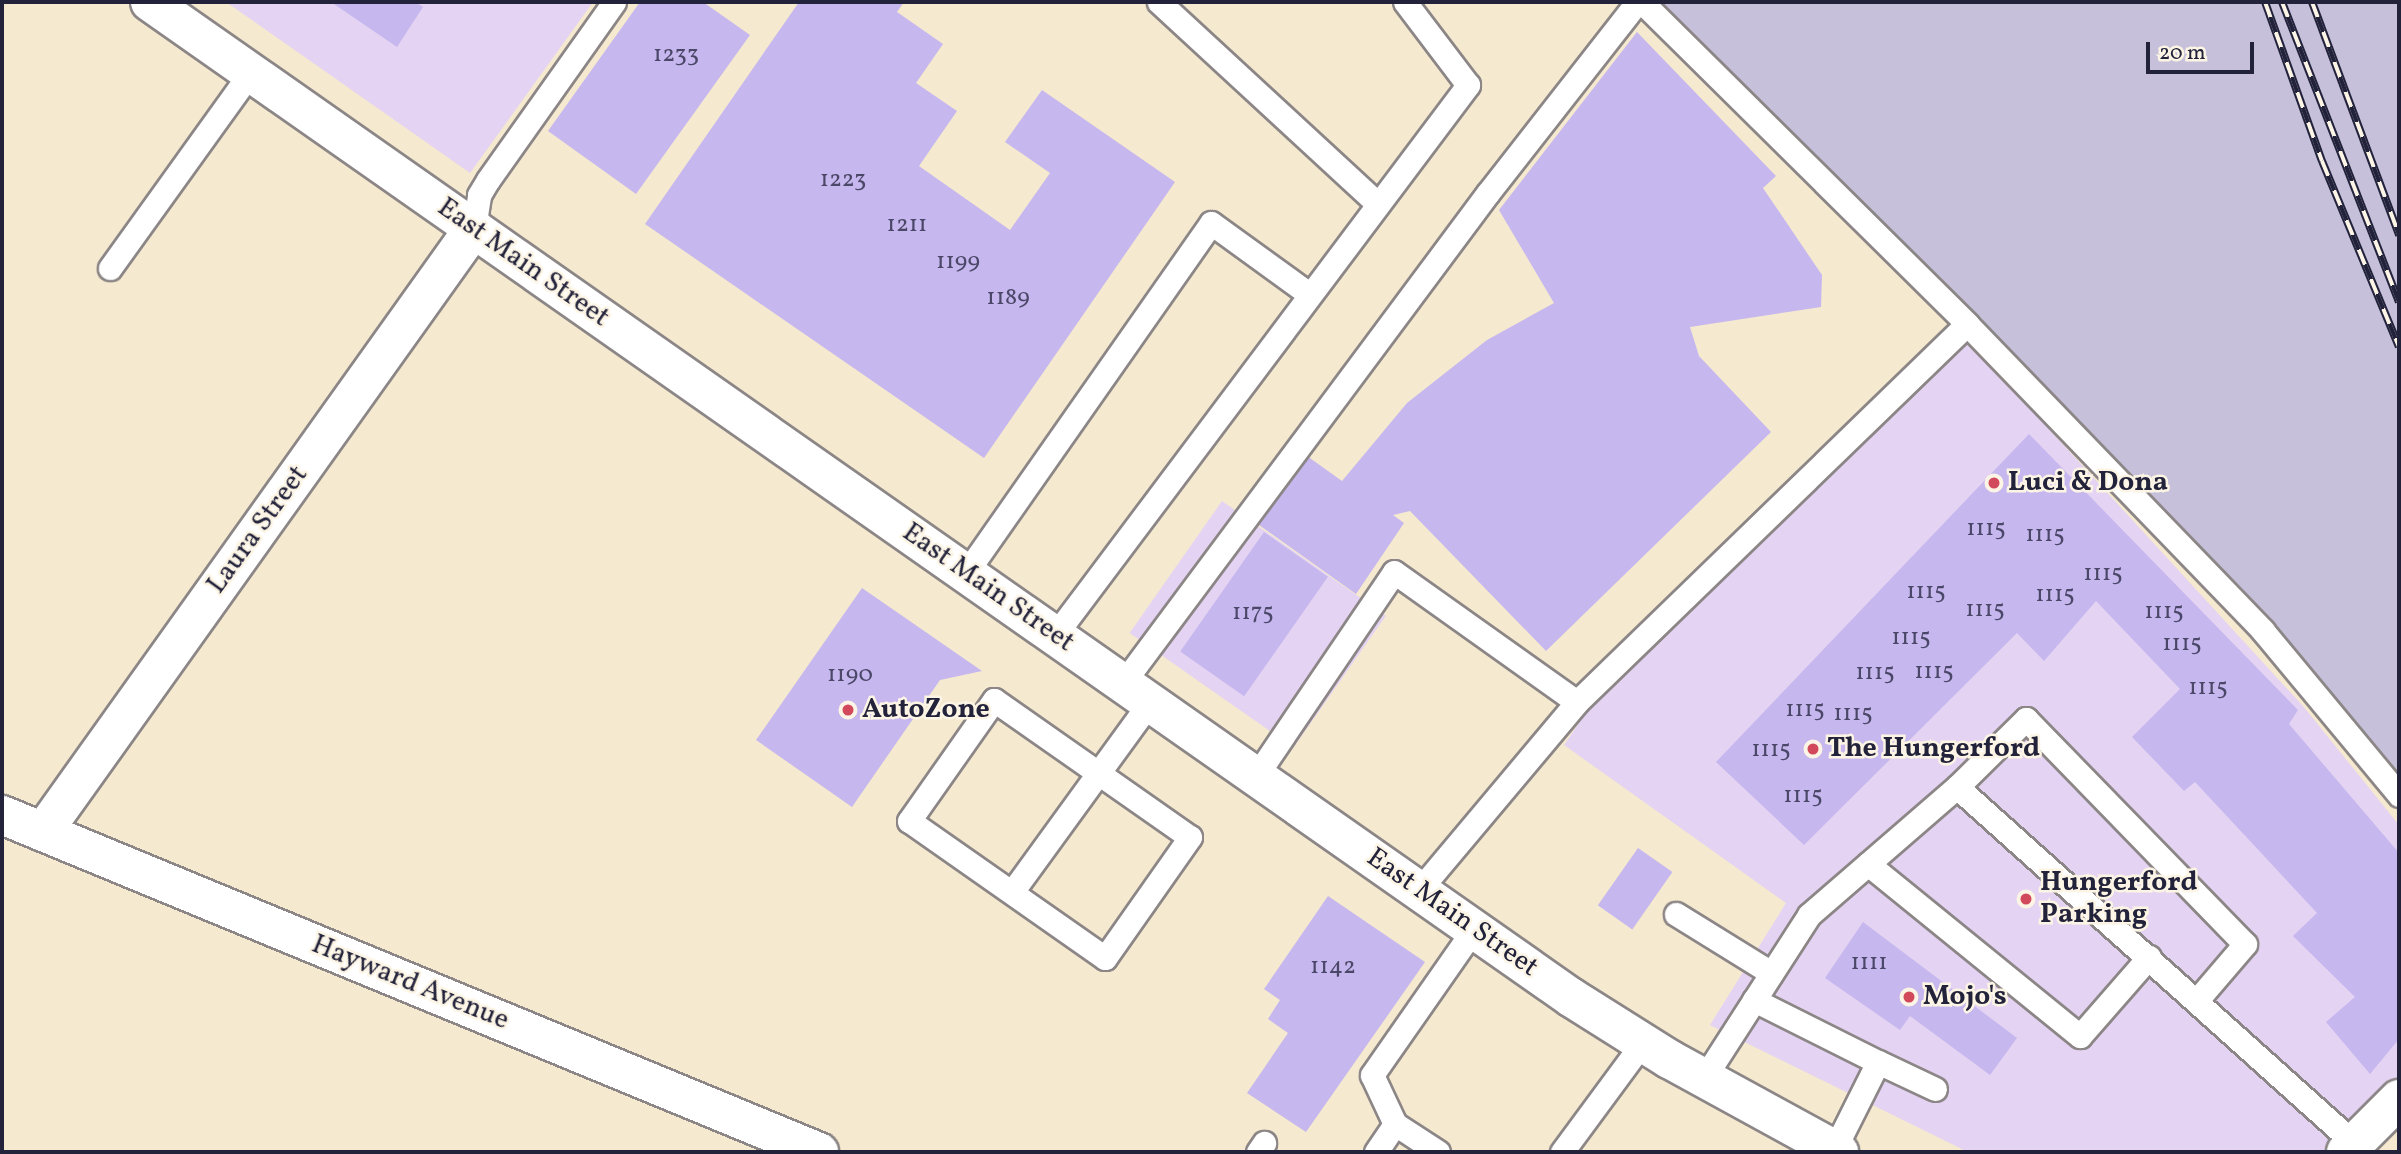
<!DOCTYPE html>
<html>
<head>
<meta charset="utf-8">
<style>
	body { margin:0 }
	#map { position:relative; width:2401px; height:1154px; overflow:hidden; background:#f5e9d0; font-family:Vollkorn,serif }
	div>[style] { position:absolute }
	.built>* { inset:0; background:#e4d3f2; transform-origin:0 0 }
	.industrial>* { inset:0; background:#c6c0da }
	.building>* { inset:0; background:#c6b7ee; transform-origin:0 0 }
	.roads { filter:drop-shadow(2px 0 #8c8686) drop-shadow(-2px 0 #8c8686) drop-shadow(0 2px #8c8686) drop-shadow(0 -2px #8c8686) }
	.service>* { height:23px; margin:-11.5px; padding:0 11.5px; transform-origin:11.5px; border-radius:11.5px; background:#fff }
	.minor>* { height:38px; margin:-19px; padding:0 19px; transform-origin:19px; border-radius:19px; background:#fff }
	.primary>* { height:38px; margin:-19px; padding:0 19px; transform-origin:19px; border-radius:19px; background:#fff }
	.rail>* { height:8px; margin-top:-4px; transform-origin:0; background:repeating-linear-gradient(90deg,#fcf5e5 0 16px,#22223b 0 32px); box-sizing:border-box; border-block:2px solid #22223b }
	.dots>* { width:19px; height:19px; translate:-50% -50%; box-sizing:border-box; border:4px solid #fcf5e5; border-radius:50% }
	span { translate:-50% -50%; white-space:nowrap; text-align:center; line-height:1.15; -webkit-text-stroke:5px #fcf5e5; paint-order:stroke }
	.number-label { font-size:24px; color:#4b4768 }
	.number-label span { -webkit-text-stroke-width:0 }
	.street-label { font-size:28px; color:#22223b }
	.poi-label { font-size:28px; color:#22223b; font-weight:700 }
	.left { translate:0 -50%; text-align:left }
	.frame { position:absolute; inset:0; border:4px solid #22223b; pointer-events:none }
	.scale { position:absolute; left:2146px; top:42px; width:108px; height:32px; box-sizing:border-box; border:4px solid #22223b; border-top:0; padding-left:9px; font-size:21px; line-height:24px; white-space:nowrap; color:#22223b; -webkit-text-stroke:5px #fcf5e5; paint-order:stroke }
</style>
</head>
<body>
<div id="map">
	<div class="built">
		<div style="clip-path:polygon(226px 2px,593px 2px,470px 173px)"></div>
		<div style="clip-path:polygon(1969px 342px,2303px 706px,2399px 825px,2399px 1079px,2324px 1152px,1968px 1152px,1710px 1025px,1786px 903px,1564px 745px,1590px 707px)"></div>
		<div style="left:1222px;top:501px;width:200px;height:161px;rotate:35deg"></div>
	</div>
	<div class="industrial">
		<div style="clip-path:polygon(1649px 2px,2399px 2px,2399px 803px,1967px 324px)"></div>
	</div>
	<div class="building">
		<div style="clip-path:polygon(331px 2px,415px 2px,423px 7px,397px 47px)"></div>
		<div style="clip-path:polygon(640px 2px,703px 2px,750px 35px,636px 194px,548px 131px)"></div>
		<div style="clip-path:polygon(799px 2px,904px 2px,897px 12px,943px 44px,916px 83px,957px 111px,919px 166px,1010px 230px,1050px 173px,1005px 142px,1042px 90px,1175px 182px,984px 458px,645px 224px)"></div>
		<div style="clip-path:polygon(1637px 32px,1776px 176px,1763px 188px,1822px 275px,1821px 307px,1690px 327px,1699px 356px,1771px 432px,1546px 651px,1410px 511px,1393px 515px,1404px 523px,1356px 594px,1259px 525px,1307px 456px,1342px 481px,1407px 403px,1487px 340px,1554px 303px,1499px 210px)"></div>
		<div style="clip-path:polygon(2029px 434px,2298px 710px,2289px 724px,2399px 853px,2399px 1039px,2370px 1074px,2326px 1022px,2355px 997px,2293px 936px,2317px 913px,2195px 782px,2184px 791px,2132px 737px,2180px 689px,2096px 601px,2044px 661px,2017px 633px,1804px 845px,1716px 762px)"></div>
		<div style="left:1264px;top:532px;width:78px;height:146px;rotate:35deg"></div>
		<div style="clip-path:polygon(862px 588px,982px 671px,940px 680px,852px 807px,756px 740px)"></div>
		<div style="left:1638px;top:848px;width:42px;height:70px;rotate:35deg"></div>
		<div style="clip-path:polygon(1328px 896px,1425px 962px,1306px 1132px,1247px 1093px,1288px 1033px,1268px 1019px,1280px 1000px,1264px 989px)"></div>
		<div style="clip-path:polygon(1863px 922px,2017px 1038px,1990px 1075px,1910px 1016px,1900px 1030px,1825px 978px)"></div>
	</div>
	<div class="roads">
		<div class="service">
			<div style="left:1159px;top:2px;width:297px;rotate:42.7deg"></div>
			<div style="left:1642px;top:2px;width:458px;rotate:44.7deg"></div>
			<div style="left:474px;top:228px;width:33px;rotate:-81deg"></div>
			<div style="left:479px;top:195px;width:17px;rotate:-59deg"></div>
			<div style="left:488px;top:180px;width:218px;rotate:-54.7deg"></div>
			<div style="left:110px;top:268px;width:241px;rotate:-54.3deg"></div>
			<div style="left:966px;top:573px;width:427px;rotate:-55deg"></div>
			<div style="left:1211px;top:223px;width:121px;rotate:35.9deg"></div>
			<div style="left:1055px;top:635px;width:688px;rotate:-53.1deg"></div>
			<div style="left:1468px;top:85px;width:104px;rotate:-127.2deg"></div>
			<div style="left:1123px;top:683px;width:611px;rotate:-53.32deg"></div>
			<div style="left:1488px;top:193px;width:242px;rotate:-52deg"></div>
			<div style="left:994px;top:700px;width:239px;rotate:35deg"></div>
			<div style="left:1190px;top:837px;width:148px;rotate:125.1deg"></div>
			<div style="left:1105px;top:958px;width:239px;rotate:-145deg"></div>
			<div style="left:909px;top:821px;width:148px;rotate:-54.9deg"></div>
			<div style="left:1577px;top:702px;width:543px;rotate:-44.1deg"></div>
			<div style="left:1967px;top:324px;width:426px;rotate:46deg"></div>
			<div style="left:2263px;top:631px;width:213px;rotate:50.3deg"></div>
			<div style="left:1256px;top:776px;width:246px;rotate:-55.9deg"></div>
			<div style="left:1394px;top:572px;width:224px;rotate:35.4deg"></div>
			<div style="left:1577px;top:702px;width:246px;rotate:130deg"></div>
			<div style="left:1957px;top:787px;width:97px;rotate:-44.6deg"></div>
			<div style="left:2026px;top:719px;width:314px;rotate:45.8deg"></div>
			<div style="left:2245px;top:944px;width:74px;rotate:130.6deg"></div>
			<div style="left:1868px;top:864px;width:273px;rotate:39.1deg"></div>
			<div style="left:2080px;top:1036px;width:105px;rotate:-48.9deg"></div>
			<div style="left:1012px;top:892px;width:235px;rotate:-54deg"></div>
			<div style="left:1676px;top:914px;width:112px;rotate:31.8deg"></div>
			<div style="left:1754px;top:1000px;width:139px;rotate:26.6deg"></div>
			<div style="left:1878px;top:1062px;width:98px;rotate:116.6deg"></div>
			<div style="left:1878px;top:1062px;width:63px;rotate:25.3deg"></div>
			<div style="left:1704px;top:1078px;width:194px;rotate:-57.2deg"></div>
			<div style="left:1809px;top:915px;width:196px;rotate:-40.9deg"></div>
			<div style="left:1957px;top:787px;width:535px;rotate:41.89deg"></div>
			<div style="left:1258px;top:1152px;width:11px;rotate:-56deg"></div>
			<div style="left:1376px;top:1152px;width:34px;rotate:-56deg"></div>
			<div style="left:1438px;top:1152px;width:51px;rotate:-146.9deg"></div>
			<div style="left:1395px;top:1124px;width:54px;rotate:-115.1deg"></div>
			<div style="left:1372px;top:1075px;width:178px;rotate:-55.1deg"></div>
			<div style="left:1562px;top:1152px;width:137px;rotate:-53.6deg"></div>
		</div>
		<div class="minor">
			<div style="left:2px;top:815px;width:884px;rotate:22.42deg"></div>
			<div style="left:43px;top:832px;width:742px;rotate:-54.49deg"></div>
			<div style="left:2346px;top:1152px;width:75px;rotate:-45deg"></div>
		</div>
		<div class="primary">
			<div style="left:150px;top:2px;width:1736px;rotate:35.01deg"></div>
			<div style="left:1572px;top:998px;width:115px;rotate:32.2deg"></div>
			<div style="left:1669px;top:1059px;width:194px;rotate:28.7deg"></div>
		</div>
	</div>
	<div class="rail">
		<div style="left:2265px;top:2px;width:169px;rotate:70.3deg"></div>
		<div style="left:2322px;top:161px;width:201px;rotate:67.5deg"></div>
		<div style="left:2282px;top:2px;width:322px;rotate:68.7deg"></div>
		<div style="left:2312px;top:2px;width:249px;rotate:69.5deg"></div>
	</div>
	<div class="dots">
		<div style="left:1994px;top:483px;background:#d1495b"></div>
		<div style="left:848px;top:710px;background:#d1495b"></div>
		<div style="left:1813px;top:749px;background:#d1495b"></div>
		<div style="left:2026px;top:899px;background:#d1495b"></div>
		<div style="left:1909px;top:997px;background:#d1495b"></div>
	</div>
	<div class="number-label">
		<span style="left:676px;top:56px">1233</span>
		<span style="left:843px;top:181px">1223</span>
		<span style="left:907px;top:226px">1211</span>
		<span style="left:958px;top:263px">1199</span>
		<span style="left:1008px;top:299px">1189</span>
		<span style="left:1986px;top:530px">1115</span>
		<span style="left:2045px;top:536px">1115</span>
		<span style="left:2103px;top:575px">1115</span>
		<span style="left:1926px;top:593px">1115</span>
		<span style="left:2055px;top:596px">1115</span>
		<span style="left:1985px;top:611px">1115</span>
		<span style="left:2164px;top:613px">1115</span>
		<span style="left:1253px;top:614px">1175</span>
		<span style="left:1911px;top:639px">1115</span>
		<span style="left:2182px;top:645px">1115</span>
		<span style="left:1934px;top:673px">1115</span>
		<span style="left:1875px;top:674px">1115</span>
		<span style="left:850px;top:676px">1190</span>
		<span style="left:2208px;top:689px">1115</span>
		<span style="left:1805px;top:711px">1115</span>
		<span style="left:1853px;top:715px">1115</span>
		<span style="left:1771px;top:751px">1115</span>
		<span style="left:1803px;top:797px">1115</span>
		<span style="left:1869px;top:964px">1111</span>
		<span style="left:1333px;top:968px">1142</span>
	</div>
	<div class="street-label">
		<span style="left:523px;top:263px;rotate:35deg">East Main Street</span>
		<span style="left:258px;top:530px;rotate:-54deg">Laura Street</span>
		<span style="left:988px;top:588px;rotate:35deg">East Main Street</span>
		<span style="left:1452px;top:913px;rotate:35deg">East Main Street</span>
		<span style="left:410px;top:983px;rotate:22deg">Hayward Avenue</span>
	</div>
	<div class="poi-label">
		<span class="left" style="left:2008px;top:483px">Luci &amp; Dona</span>
		<span class="left" style="left:862px;top:710px">AutoZone</span>
		<span class="left" style="left:1827px;top:749px">The Hungerford</span>
		<span class="left" style="left:2040px;top:899px">Hungerford<br>Parking</span>
		<span class="left" style="left:1923px;top:997px">Mojo's</span>
	</div>
	<div class="frame"></div>
	<div class="scale">20 m</div>
</div>
</body>
</html>
